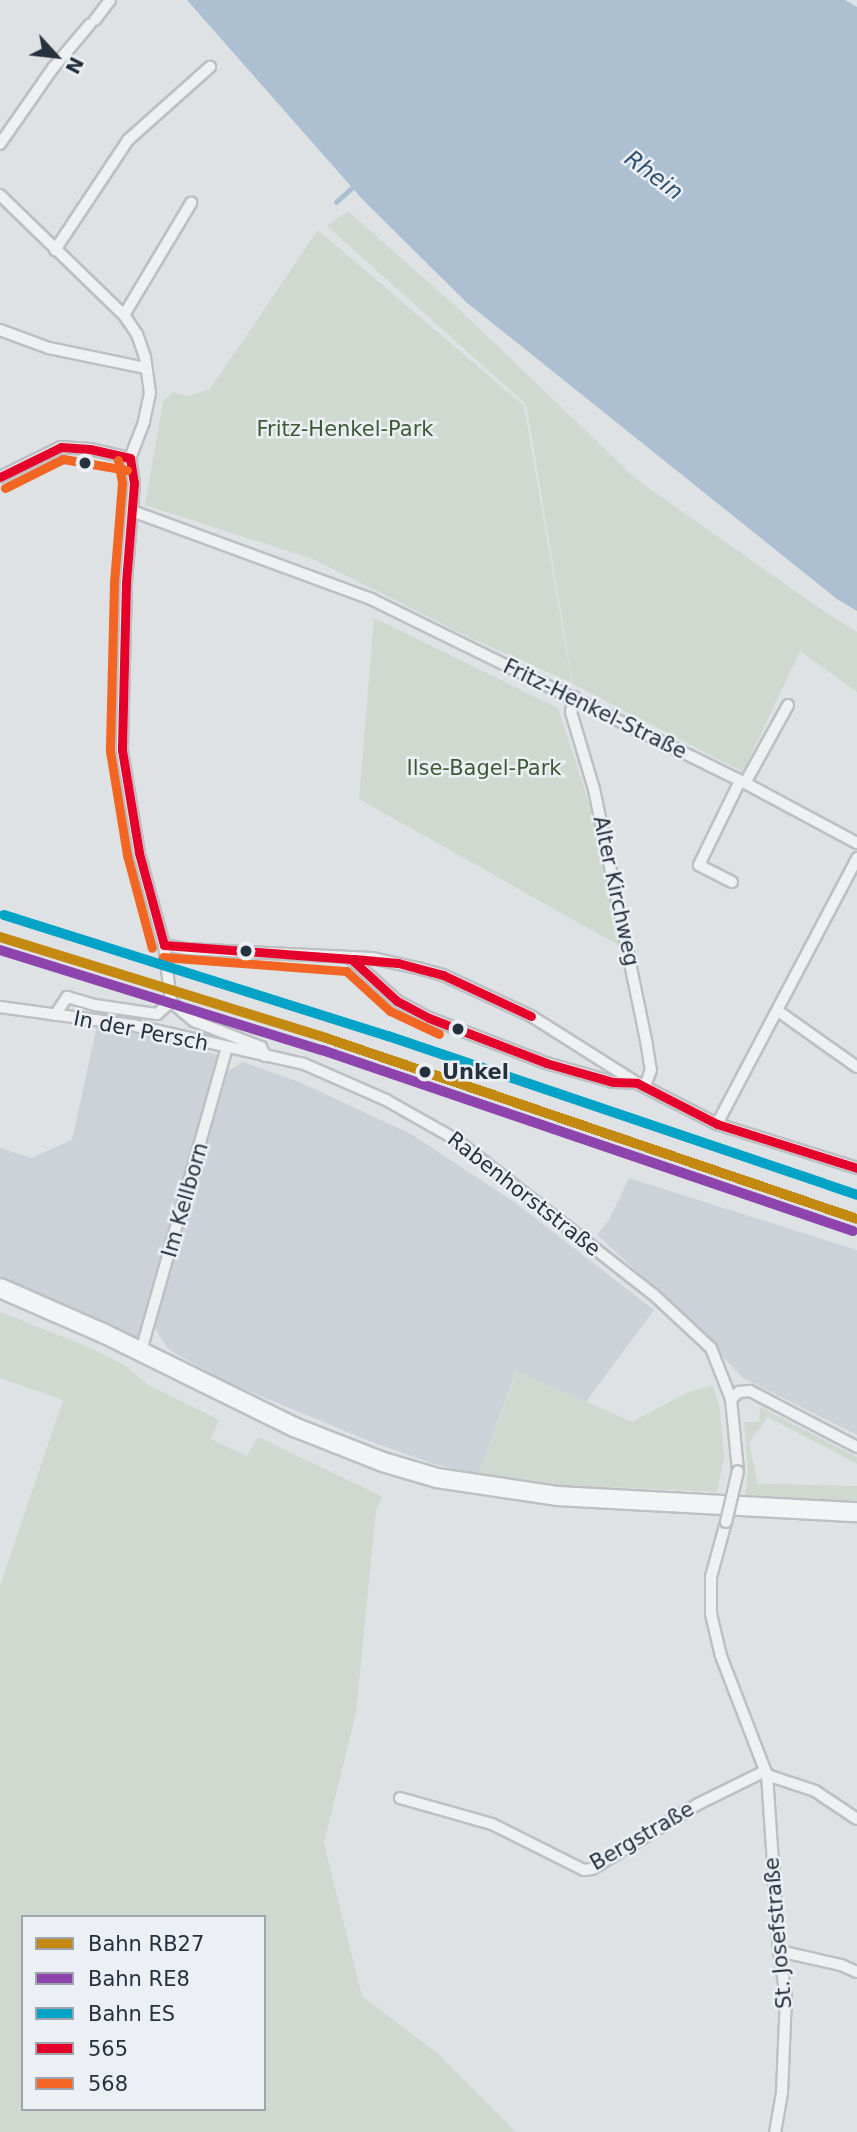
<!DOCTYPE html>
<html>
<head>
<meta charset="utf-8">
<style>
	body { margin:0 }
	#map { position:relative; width:857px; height:2132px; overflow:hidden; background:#dfe2e5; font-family:"DejaVu Sans",sans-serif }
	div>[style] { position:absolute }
	.built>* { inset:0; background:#cdd2d8 }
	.green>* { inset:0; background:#d0d9d0 }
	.water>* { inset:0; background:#adc0d1 }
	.stream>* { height:4.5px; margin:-2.25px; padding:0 2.25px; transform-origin:2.25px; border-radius:2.25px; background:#adc0d1 }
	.roads { filter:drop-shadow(2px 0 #bdc0c3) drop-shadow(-2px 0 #bdc0c3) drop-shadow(0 2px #bdc0c3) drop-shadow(0 -2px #bdc0c3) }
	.street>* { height:10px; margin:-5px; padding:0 5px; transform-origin:5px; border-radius:5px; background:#eff0f1 }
	.primary>* { height:18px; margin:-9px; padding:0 9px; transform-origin:9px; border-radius:9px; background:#f3f4f5 }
	.bridges { filter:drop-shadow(2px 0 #bdc0c3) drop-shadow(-2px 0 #bdc0c3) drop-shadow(0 2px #bdc0c3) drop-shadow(0 -2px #bdc0c3) }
	.street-bridge>* { height:10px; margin:-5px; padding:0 5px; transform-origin:5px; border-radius:5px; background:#eff0f1 }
	.bus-1>* { height:9px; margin:-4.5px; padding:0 4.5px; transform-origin:4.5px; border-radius:4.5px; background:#e4002b }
	.bus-2>* { height:9px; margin:-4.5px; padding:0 4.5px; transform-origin:4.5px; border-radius:4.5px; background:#f26522 }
	.rail-1>* { height:10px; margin:-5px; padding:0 5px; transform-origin:5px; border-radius:5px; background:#c38910 }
	.rail-2>* { height:10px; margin:-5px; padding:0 5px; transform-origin:5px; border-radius:5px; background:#8e44ad }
	.rail-3>* { height:10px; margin:-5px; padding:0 5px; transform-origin:5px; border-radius:5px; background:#02a3c7 }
	.dots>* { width:19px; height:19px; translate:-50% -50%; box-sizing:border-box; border:4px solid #ecf0f5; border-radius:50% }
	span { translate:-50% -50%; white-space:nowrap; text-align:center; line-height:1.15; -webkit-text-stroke:5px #ecf0f5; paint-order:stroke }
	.park-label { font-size:21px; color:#3e5934 }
	.street-label { font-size:21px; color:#26313e }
	.stop-label { font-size:21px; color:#26313e; font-weight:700 }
	.left { translate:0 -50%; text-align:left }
	.water-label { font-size:23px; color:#315271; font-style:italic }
	.legend { position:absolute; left:21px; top:1915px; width:245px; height:196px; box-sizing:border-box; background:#ecf0f5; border:2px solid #9da4ac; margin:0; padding:9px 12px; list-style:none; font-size:21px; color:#26313e }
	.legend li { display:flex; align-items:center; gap:14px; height:35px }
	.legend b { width:35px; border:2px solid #9da4ac }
	.north { position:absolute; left:21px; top:21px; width:70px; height:70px; -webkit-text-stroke:5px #ecf0f5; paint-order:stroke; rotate:117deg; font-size:19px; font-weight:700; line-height:28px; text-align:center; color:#26313e }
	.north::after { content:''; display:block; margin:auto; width:24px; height:32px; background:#26313e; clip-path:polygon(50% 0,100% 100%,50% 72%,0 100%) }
</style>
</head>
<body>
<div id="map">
	<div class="built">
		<div style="clip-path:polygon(97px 1025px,123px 1027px,218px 1055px,138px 1338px,0 1277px,0 1148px,31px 1158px,72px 1140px)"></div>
		<div style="clip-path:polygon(243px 1062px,299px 1082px,411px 1134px,514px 1202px,654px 1310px,585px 1403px,516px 1371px,479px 1475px,434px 1464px,369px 1441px,220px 1379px,168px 1349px,156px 1330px,156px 1324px,228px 1071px)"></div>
		<div style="clip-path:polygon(629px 1178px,857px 1250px,857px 1435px,743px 1378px,674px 1305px,597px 1235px,609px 1220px)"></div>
	</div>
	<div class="green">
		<div style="clip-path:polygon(348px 211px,461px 311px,636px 479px,822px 610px,857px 632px,857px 692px,800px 651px,743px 772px,573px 684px,526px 404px,327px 226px)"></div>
		<div style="clip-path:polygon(318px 230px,524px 406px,572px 683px,462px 634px,313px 559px,145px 505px,163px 401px,173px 392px,188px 396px,210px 389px)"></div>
		<div style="clip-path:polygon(374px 618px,558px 708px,596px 824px,620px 946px,359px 799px)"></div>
		<div style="clip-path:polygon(evenodd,0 1312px,84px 1345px,126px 1366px,148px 1385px,219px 1420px,211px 1439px,247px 1456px,258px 1437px,383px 1497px,376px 1510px,356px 1713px,324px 1843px,362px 1996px,437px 2053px,516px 2132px,0 2132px,0 1586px,63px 1400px,0 1378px,0 1312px,23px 1917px,264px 1917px,264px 2109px,23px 2109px,23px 1917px)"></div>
		<div style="clip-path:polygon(517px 1371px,632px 1422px,688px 1392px,713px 1385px,720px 1410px,724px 1458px,717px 1492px,559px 1485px,479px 1475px)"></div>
		<div style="clip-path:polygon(760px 1407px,857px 1457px,857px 1464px,768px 1417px,749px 1442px,758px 1484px,857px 1486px,857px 1501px,745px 1495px,748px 1471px,744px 1422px,759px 1422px)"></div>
	</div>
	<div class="water">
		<div style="clip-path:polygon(187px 0,845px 0,857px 7px,857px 611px,837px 599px,466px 302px,363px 200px)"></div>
	</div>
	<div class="stream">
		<div style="left:336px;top:202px;width:27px;rotate:-42deg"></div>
	</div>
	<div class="roads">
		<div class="street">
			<div style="left:95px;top:20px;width:25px;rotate:-53deg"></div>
			<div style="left:0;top:144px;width:93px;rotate:-55.1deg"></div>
			<div style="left:53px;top:68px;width:57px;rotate:-49.9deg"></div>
			<div style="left:0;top:195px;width:173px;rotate:44.1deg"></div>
			<div style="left:124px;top:315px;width:23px;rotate:56deg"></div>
			<div style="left:137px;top:334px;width:24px;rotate:71deg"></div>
			<div style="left:145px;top:357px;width:36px;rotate:82deg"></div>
			<div style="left:150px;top:393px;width:30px;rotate:102deg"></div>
			<div style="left:144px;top:422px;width:39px;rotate:111deg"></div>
			<div style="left:130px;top:458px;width:25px;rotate:81deg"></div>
			<div style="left:134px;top:483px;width:100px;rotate:94.6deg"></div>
			<div style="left:126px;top:583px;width:167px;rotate:91.4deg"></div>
			<div style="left:122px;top:750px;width:104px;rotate:80.6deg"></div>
			<div style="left:139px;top:853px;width:95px;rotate:74.8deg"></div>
			<div style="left:164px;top:945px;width:57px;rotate:83deg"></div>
			<div style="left:55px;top:250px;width:132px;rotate:-56.4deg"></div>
			<div style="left:128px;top:140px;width:110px;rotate:-41.7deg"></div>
			<div style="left:124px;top:315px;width:131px;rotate:-59.1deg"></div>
			<div style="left:0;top:330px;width:52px;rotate:20.2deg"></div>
			<div style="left:49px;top:348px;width:99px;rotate:11.7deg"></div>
			<div style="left:0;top:477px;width:68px;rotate:-26.2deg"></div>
			<div style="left:61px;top:447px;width:29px;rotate:4deg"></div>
			<div style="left:90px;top:449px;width:41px;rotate:12.7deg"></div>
			<div style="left:132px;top:511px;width:255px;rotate:20.2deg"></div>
			<div style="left:371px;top:599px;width:417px;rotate:26.2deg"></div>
			<div style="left:745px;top:783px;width:127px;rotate:28.2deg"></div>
			<div style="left:574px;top:697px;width:15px;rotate:101deg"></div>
			<div style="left:571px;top:712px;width:80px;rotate:73.4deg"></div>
			<div style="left:594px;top:789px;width:256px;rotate:78.3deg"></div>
			<div style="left:646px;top:1040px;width:30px;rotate:81deg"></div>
			<div style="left:651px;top:1070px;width:17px;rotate:111deg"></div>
			<div style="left:745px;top:783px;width:89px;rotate:-61.1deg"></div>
			<div style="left:732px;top:882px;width:37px;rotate:-153deg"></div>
			<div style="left:699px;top:865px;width:93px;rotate:-64deg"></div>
			<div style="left:164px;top:945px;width:22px;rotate:10deg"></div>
			<div style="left:186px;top:949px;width:186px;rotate:2.8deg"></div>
			<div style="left:372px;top:958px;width:47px;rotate:12.3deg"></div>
			<div style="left:418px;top:968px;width:26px;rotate:16deg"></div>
			<div style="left:443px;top:975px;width:97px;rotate:25deg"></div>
			<div style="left:531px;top:1016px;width:125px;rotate:32.3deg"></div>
			<div style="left:351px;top:959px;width:62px;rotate:42.4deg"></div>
			<div style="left:397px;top:1001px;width:36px;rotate:28deg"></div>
			<div style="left:429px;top:1018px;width:125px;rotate:21deg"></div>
			<div style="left:546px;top:1063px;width:70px;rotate:15.8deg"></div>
			<div style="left:613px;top:1082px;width:24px;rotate:2deg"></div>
			<div style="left:637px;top:1083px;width:90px;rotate:27.1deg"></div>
			<div style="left:717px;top:1124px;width:147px;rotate:17.4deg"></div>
			<div style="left:171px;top:1002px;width:30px;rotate:40deg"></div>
			<div style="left:194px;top:1021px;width:72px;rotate:21.2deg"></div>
			<div style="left:261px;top:1047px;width:10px;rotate:66deg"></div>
			<div style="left:0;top:1007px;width:133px;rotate:7.8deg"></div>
			<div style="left:132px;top:1025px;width:176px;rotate:12.8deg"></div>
			<div style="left:304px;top:1064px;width:90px;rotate:23.7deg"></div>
			<div style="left:386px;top:1100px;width:79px;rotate:29.5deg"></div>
			<div style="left:455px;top:1139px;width:251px;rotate:38.1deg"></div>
			<div style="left:653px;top:1294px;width:79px;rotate:43deg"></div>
			<div style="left:711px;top:1348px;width:55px;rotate:68.6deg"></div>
			<div style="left:731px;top:1399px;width:72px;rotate:84.4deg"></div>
			<div style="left:778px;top:1011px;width:97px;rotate:35.3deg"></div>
			<div style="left:55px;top:1015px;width:22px;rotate:-56deg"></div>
			<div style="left:67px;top:997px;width:29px;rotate:16deg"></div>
			<div style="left:95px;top:1005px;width:63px;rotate:8.3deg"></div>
			<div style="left:157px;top:1014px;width:18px;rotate:-41deg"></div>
			<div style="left:717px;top:1124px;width:301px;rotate:-62.2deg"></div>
			<div style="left:141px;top:1351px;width:315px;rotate:-74.2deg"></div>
			<div style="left:731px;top:1399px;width:11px;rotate:-41deg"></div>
			<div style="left:739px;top:1392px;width:11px;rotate:-5deg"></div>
			<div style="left:750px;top:1391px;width:121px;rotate:27.6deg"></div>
			<div style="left:726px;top:1522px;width:57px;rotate:105.3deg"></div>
			<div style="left:711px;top:1577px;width:37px;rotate:90deg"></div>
			<div style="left:711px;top:1614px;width:43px;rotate:76.6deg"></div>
			<div style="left:721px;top:1656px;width:128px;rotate:68.9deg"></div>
			<div style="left:767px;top:1775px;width:176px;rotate:86.1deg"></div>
			<div style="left:779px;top:1951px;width:47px;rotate:81.3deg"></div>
			<div style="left:786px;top:1997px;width:96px;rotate:92.4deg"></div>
			<div style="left:782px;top:2093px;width:40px;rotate:100deg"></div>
			<div style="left:767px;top:1775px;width:51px;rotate:18.4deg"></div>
			<div style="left:815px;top:1791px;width:50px;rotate:33.7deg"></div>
			<div style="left:400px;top:1798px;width:96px;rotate:15.8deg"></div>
			<div style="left:492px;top:1824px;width:103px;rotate:26.6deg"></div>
			<div style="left:584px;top:1870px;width:8px;rotate:-7deg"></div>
			<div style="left:592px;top:1869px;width:124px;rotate:-31.5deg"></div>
			<div style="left:698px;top:1804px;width:75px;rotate:-26.2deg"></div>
			<div style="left:779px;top:1951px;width:64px;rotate:12.7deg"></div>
			<div style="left:841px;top:1965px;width:17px;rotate:24deg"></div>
		</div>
		<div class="primary">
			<div style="left:0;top:1288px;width:115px;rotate:23.7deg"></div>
			<div style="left:105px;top:1334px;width:211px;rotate:26.2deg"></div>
			<div style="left:294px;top:1427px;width:96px;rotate:21.5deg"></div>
			<div style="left:383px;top:1462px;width:56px;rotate:16.5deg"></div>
			<div style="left:437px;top:1478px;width:121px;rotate:8.5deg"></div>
			<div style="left:557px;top:1496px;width:300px;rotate:3.1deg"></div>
		</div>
	</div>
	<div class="bridges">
		<div class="street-bridge">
			<div style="left:726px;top:1522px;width:52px;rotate:-76.8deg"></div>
		</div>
	</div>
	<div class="bus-1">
		<div style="left:130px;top:458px;width:25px;rotate:81deg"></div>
		<div style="left:134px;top:483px;width:100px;rotate:94.6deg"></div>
		<div style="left:126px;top:583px;width:167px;rotate:91.4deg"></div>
		<div style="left:122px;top:750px;width:104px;rotate:80.6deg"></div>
		<div style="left:139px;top:853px;width:95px;rotate:74.8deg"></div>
		<div style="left:0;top:477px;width:68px;rotate:-26.2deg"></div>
		<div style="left:61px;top:447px;width:29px;rotate:4deg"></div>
		<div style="left:90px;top:449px;width:41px;rotate:12.7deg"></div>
		<div style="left:164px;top:945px;width:188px;rotate:4.3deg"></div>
		<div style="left:351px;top:959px;width:62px;rotate:42.4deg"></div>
		<div style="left:397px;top:1001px;width:36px;rotate:28deg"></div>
		<div style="left:429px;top:1018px;width:125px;rotate:21deg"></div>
		<div style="left:546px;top:1063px;width:70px;rotate:15.8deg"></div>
		<div style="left:613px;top:1082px;width:24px;rotate:2deg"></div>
		<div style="left:637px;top:1083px;width:90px;rotate:27.1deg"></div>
		<div style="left:717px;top:1124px;width:147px;rotate:17.4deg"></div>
		<div style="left:354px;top:959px;width:44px;rotate:5.2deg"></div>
		<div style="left:398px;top:963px;width:47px;rotate:14.9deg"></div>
		<div style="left:443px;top:975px;width:97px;rotate:25deg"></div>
	</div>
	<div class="bus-2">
		<div style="left:118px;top:460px;width:23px;rotate:80deg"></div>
		<div style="left:122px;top:483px;width:100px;rotate:94.6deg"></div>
		<div style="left:114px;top:583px;width:168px;rotate:91.4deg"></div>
		<div style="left:110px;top:751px;width:105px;rotate:80.7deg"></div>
		<div style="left:127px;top:855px;width:96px;rotate:75deg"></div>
		<div style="left:5px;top:488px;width:65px;rotate:-26.6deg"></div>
		<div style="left:63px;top:459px;width:65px;rotate:9.8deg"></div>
		<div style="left:163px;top:957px;width:184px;rotate:4.4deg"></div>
		<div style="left:346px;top:971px;width:59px;rotate:42.3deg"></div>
		<div style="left:390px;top:1011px;width:54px;rotate:25.1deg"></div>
	</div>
	<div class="rail-1">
		<div style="left:0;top:937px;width:341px;rotate:17.2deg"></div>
		<div style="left:326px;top:1038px;width:561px;rotate:18.82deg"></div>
	</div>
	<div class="rail-2">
		<div style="left:0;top:950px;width:337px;rotate:17.3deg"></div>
		<div style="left:322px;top:1050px;width:561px;rotate:18.82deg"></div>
	</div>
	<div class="rail-3">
		<div style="left:4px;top:915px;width:403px;rotate:17.5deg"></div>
		<div style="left:388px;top:1036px;width:495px;rotate:18.7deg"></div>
	</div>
	<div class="dots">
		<div style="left:85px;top:463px;background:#26313e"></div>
		<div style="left:246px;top:951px;background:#26313e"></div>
		<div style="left:458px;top:1029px;background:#26313e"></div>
		<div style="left:425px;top:1072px;background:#26313e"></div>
	</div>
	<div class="park-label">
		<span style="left:345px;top:429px">Fritz-Henkel-Park</span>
		<span style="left:484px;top:768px">Ilse-Bagel-Park</span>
	</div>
	<div class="street-label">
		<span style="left:595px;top:709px;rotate:26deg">Fritz-Henkel-Straße</span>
		<span style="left:616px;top:891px;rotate:78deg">Alter Kirchweg</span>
		<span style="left:141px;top:1031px;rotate:11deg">In der Persch</span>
		<span style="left:524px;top:1194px;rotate:38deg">Rabenhorststraße</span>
		<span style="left:185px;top:1200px;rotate:-74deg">Im Kellborn</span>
		<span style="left:642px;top:1836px;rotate:-30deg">Bergstraße</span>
		<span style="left:778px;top:1933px;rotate:-95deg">St. Josefstraße</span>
	</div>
	<div class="stop-label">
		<span class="left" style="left:442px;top:1072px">Unkel</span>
	</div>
	<div class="water-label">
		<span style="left:654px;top:175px;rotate:37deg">Rhein</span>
	</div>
	<ul class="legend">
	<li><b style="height:9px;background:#c38910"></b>Bahn RB27</li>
	<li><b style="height:9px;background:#8e44ad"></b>Bahn RE8</li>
	<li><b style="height:9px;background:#02a3c7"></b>Bahn ES</li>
	<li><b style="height:9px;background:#e4002b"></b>565</li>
	<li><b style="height:9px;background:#f26522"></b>568</li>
	</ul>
	<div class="north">N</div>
</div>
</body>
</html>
